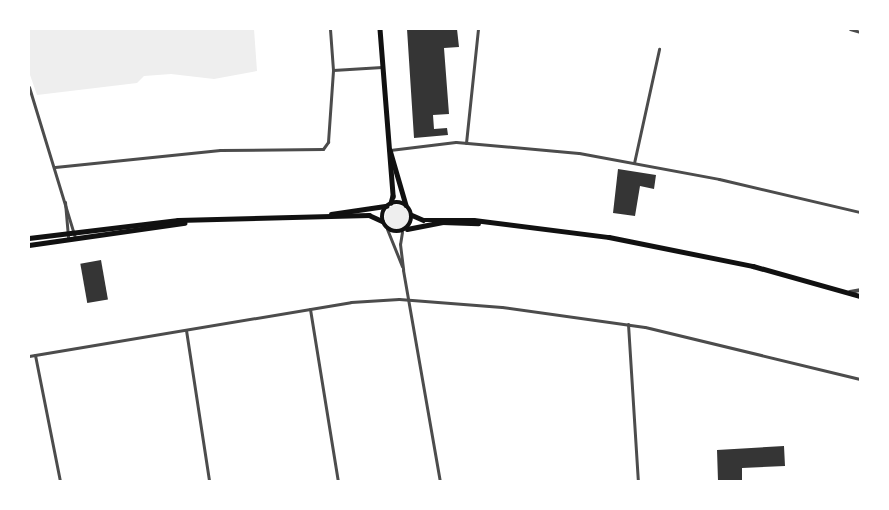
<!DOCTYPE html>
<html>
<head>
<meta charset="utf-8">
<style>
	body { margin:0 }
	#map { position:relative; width:889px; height:510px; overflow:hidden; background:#fff; font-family:"Roboto Condensed",sans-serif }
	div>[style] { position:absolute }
	.green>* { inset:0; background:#eee }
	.round { border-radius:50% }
	.building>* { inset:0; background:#353535; transform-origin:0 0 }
	.minor>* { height:3px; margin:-1.5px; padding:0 1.5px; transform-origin:1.5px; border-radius:1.5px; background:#4c4c4c }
	.tertiary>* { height:4px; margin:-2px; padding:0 2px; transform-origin:2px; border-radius:2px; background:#4c4c4c }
	.secondary>* { height:4.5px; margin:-2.25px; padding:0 2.25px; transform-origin:2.25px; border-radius:2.25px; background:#111 }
	.secondary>.ring { margin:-2.25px; padding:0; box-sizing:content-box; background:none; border:4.5px solid #111; border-radius:50% }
	span { translate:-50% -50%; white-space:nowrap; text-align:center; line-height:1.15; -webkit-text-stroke:4px #fff; paint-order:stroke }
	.frame { position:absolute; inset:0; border:30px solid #fff; pointer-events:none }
</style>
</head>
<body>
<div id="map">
	<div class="green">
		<div style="clip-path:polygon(29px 29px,254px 29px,257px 71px,214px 79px,171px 74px,144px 76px,137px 83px,37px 95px,29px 72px)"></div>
		<div class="round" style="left:385px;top:205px;width:24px;height:24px"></div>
	</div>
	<div class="building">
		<div style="clip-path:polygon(407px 29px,457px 29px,459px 47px,444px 48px,449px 114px,433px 115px,434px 129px,447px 128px,448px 135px,414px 138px)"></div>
		<div style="clip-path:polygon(618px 169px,656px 175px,654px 189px,640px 186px,635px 216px,613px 213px)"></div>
		<div style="left:101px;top:260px;width:40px;height:21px;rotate:80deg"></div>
		<div style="clip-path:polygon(784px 446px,785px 466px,742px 468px,742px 481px,718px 481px,717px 450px)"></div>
	</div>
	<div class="minor">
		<div style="left:850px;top:29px;width:10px;rotate:17deg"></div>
		<div style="left:333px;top:70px;width:49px;rotate:-3.5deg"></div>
		<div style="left:29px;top:87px;width:157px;rotate:73deg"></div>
		<div style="left:466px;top:143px;width:115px;rotate:-84deg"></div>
		<div style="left:390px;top:150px;width:66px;rotate:-6.9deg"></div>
		<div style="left:456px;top:142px;width:123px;rotate:5.1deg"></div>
		<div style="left:579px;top:153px;width:142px;rotate:10.5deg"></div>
		<div style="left:719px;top:179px;width:145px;rotate:13.2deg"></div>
		<div style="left:634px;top:163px;width:117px;rotate:-77.6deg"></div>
		<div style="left:55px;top:167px;width:166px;rotate:-5.9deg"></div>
		<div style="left:220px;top:150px;width:103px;rotate:-0.6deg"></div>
		<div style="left:323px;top:149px;width:9px;rotate:-54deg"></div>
		<div style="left:328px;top:142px;width:72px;rotate:-86deg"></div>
		<div style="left:333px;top:70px;width:41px;rotate:-94.2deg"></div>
		<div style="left:65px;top:202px;width:36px;rotate:85deg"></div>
		<div style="left:387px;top:229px;width:40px;rotate:68deg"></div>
		<div style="left:402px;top:232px;width:12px;rotate:99deg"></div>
		<div style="left:400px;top:244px;width:26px;rotate:83deg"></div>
		<div style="left:403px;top:270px;width:214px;rotate:80.1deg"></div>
		<div style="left:310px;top:309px;width:174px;rotate:80.8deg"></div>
		<div style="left:628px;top:324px;width:157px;rotate:86.4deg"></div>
		<div style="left:186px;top:330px;width:153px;rotate:81.3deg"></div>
		<div style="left:35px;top:355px;width:128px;rotate:78.8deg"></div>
		<div style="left:29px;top:356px;width:326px;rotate:-9.5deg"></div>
		<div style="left:351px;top:302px;width:48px;rotate:-3.6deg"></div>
		<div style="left:399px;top:299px;width:103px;rotate:4.4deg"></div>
		<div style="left:502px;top:307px;width:144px;rotate:8deg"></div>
		<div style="left:645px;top:327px;width:221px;rotate:13.6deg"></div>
	</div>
	<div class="tertiary">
		<div style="left:850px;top:292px;width:10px;rotate:-11deg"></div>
	</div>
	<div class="secondary">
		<div style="left:380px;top:29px;width:168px;rotate:85.5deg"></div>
		<div style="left:393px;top:196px;width:7px;rotate:106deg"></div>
		<div style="left:390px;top:150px;width:57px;rotate:73.8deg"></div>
		<div class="ring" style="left:382px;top:202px;width:25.5px;height:25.5px"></div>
		<div style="left:331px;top:214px;width:56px;rotate:-8.3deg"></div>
		<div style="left:412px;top:215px;width:12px;rotate:24deg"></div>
		<div style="left:423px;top:220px;width:51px"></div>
		<div style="left:474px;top:220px;width:136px;rotate:7.2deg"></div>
		<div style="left:609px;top:237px;width:147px;rotate:11.4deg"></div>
		<div style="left:753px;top:266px;width:111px;rotate:15.7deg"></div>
		<div style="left:407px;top:229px;width:36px;rotate:-11deg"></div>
		<div style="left:442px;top:222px;width:36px;rotate:2deg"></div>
		<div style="left:29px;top:238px;width:150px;rotate:-6.9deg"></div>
		<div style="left:178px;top:220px;width:191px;rotate:-1.5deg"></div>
		<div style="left:369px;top:215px;width:14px;rotate:25deg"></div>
		<div style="left:29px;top:245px;width:157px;rotate:-8.1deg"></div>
	</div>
	<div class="frame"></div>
</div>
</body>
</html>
